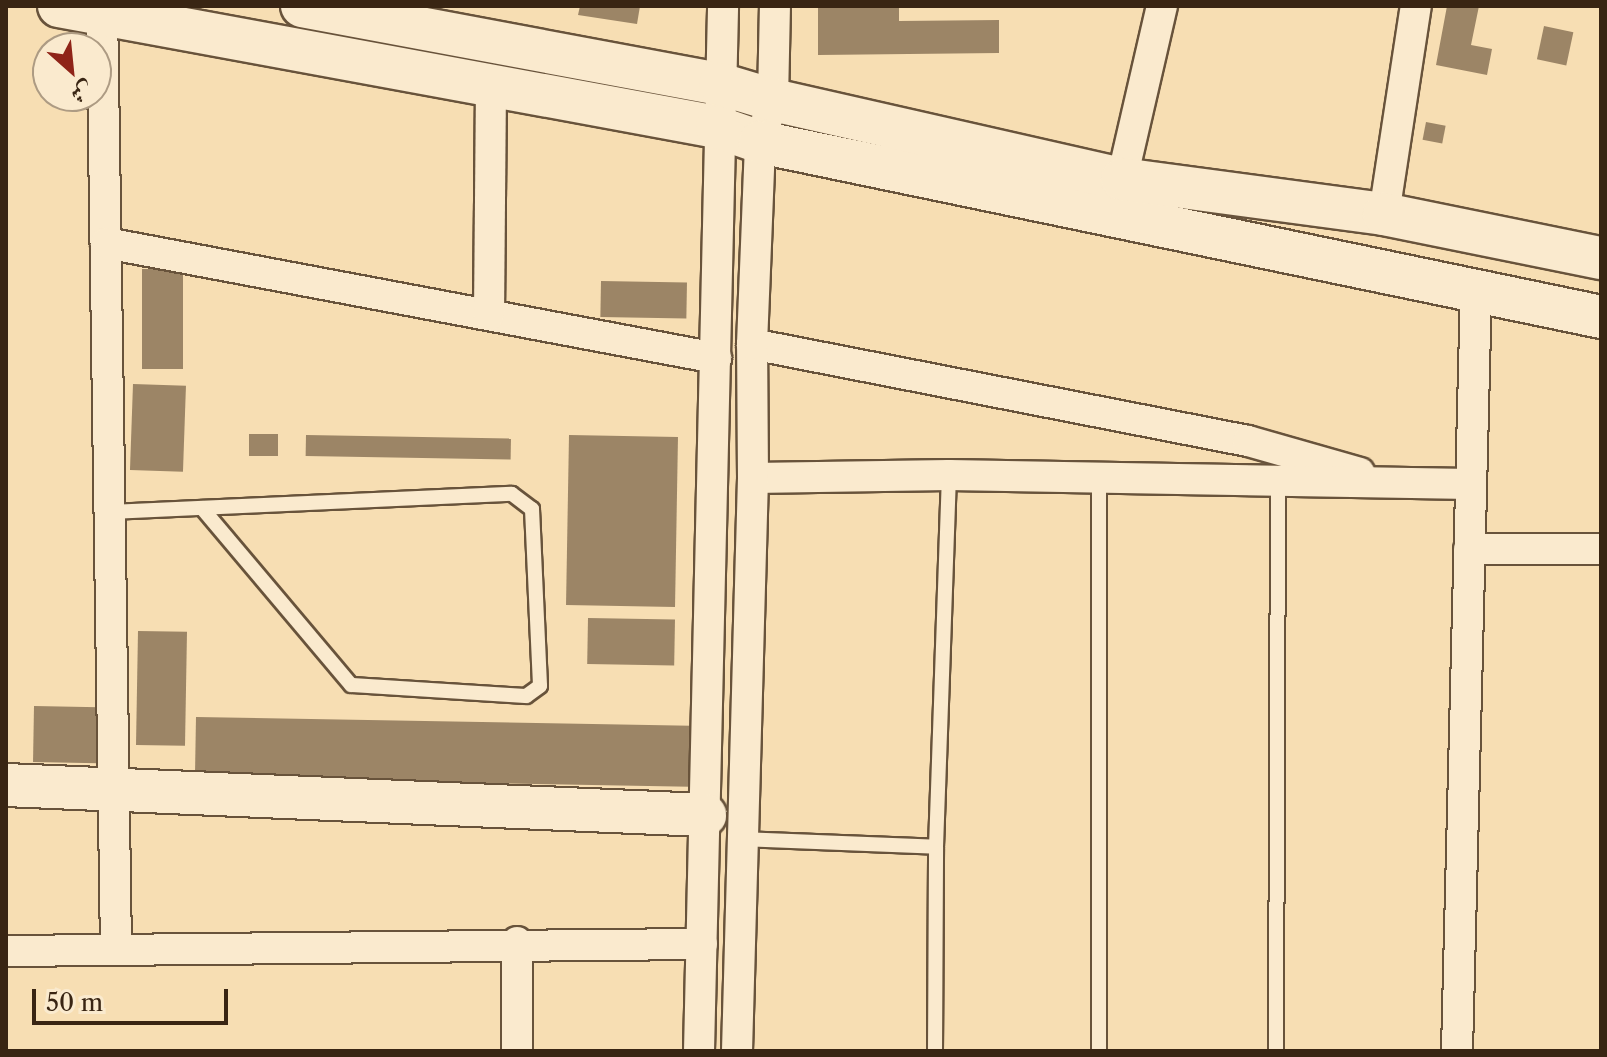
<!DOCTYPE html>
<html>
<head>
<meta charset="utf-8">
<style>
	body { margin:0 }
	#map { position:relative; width:1607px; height:1057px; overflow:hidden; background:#f7deb3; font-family:"Libre Caslon Text",Amiri,serif }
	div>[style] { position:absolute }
	.building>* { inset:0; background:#9c8566; transform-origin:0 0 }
	.roads { filter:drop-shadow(2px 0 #68533b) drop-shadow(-2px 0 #68533b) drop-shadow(0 2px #68533b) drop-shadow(0 -2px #68533b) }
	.lane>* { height:14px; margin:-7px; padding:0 7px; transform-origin:7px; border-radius:7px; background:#faeace }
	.street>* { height:30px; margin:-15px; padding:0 15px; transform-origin:15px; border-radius:15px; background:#faeace }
	.secondary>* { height:42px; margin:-21px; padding:0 21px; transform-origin:21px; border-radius:21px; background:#faeace }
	span { translate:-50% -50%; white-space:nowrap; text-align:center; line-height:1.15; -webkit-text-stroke:7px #faeace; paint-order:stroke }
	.frame { position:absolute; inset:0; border:8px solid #392513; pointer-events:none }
	.north { position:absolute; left:32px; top:32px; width:80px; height:80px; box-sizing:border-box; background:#faeace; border:2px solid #ad9b83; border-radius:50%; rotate:153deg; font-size:22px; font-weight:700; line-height:32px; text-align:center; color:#392513 }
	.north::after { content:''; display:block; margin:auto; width:28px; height:36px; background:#8f2418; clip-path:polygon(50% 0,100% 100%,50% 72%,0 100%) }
	.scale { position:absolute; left:32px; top:989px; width:196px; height:36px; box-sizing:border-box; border:4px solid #392513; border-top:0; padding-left:10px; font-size:24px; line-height:28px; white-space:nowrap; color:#392513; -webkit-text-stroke:6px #faeace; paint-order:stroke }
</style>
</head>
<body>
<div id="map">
	<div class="building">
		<div style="clip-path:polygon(580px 6px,640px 6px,637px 24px,578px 15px)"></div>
		<div style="clip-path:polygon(818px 6px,899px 6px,899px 21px,999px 20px,999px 53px,818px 55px)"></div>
		<div style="clip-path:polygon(1447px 6px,1479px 6px,1471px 45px,1492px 49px,1487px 75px,1436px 65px)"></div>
		<div style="left:1544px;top:26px;width:30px;height:34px;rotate:12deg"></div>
		<div style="left:1426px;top:122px;width:20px;height:18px;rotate:11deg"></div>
		<div style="left:142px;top:269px;width:41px;height:100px"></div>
		<div style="left:601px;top:281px;width:86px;height:36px;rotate:1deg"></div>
		<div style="left:133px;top:384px;width:53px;height:86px;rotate:2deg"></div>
		<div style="left:249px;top:434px;width:29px;height:22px"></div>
		<div style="left:306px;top:435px;width:205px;height:21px;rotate:1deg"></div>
		<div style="left:569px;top:435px;width:109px;height:170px;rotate:1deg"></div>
		<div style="left:588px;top:618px;width:87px;height:46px;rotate:1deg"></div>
		<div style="left:138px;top:631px;width:49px;height:114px;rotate:1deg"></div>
		<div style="left:34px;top:706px;width:65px;height:56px;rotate:1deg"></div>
		<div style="left:196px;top:717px;width:495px;height:61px;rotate:1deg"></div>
	</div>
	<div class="roads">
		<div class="lane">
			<div style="left:110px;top:512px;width:402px;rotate:-2.6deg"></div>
			<div style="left:512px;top:494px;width:25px;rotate:37deg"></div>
			<div style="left:532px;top:509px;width:177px;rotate:87.4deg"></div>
			<div style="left:540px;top:686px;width:17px;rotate:144deg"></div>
			<div style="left:526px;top:696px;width:175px;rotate:-176.4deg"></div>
			<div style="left:351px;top:685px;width:231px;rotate:-130.1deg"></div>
			<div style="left:741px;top:839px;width:195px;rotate:2.3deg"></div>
			<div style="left:935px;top:1051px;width:204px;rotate:-89.7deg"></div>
			<div style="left:936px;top:847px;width:372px;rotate:-88deg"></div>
			<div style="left:1099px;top:1051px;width:570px;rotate:-90deg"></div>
			<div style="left:1276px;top:1051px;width:566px;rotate:-89.8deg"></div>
		</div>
		<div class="street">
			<div style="left:102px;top:6px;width:944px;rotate:89.15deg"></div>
			<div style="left:1122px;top:179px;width:178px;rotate:-77deg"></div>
			<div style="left:1384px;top:214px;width:210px;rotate:-81.3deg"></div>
			<div style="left:106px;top:243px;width:621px;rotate:10.68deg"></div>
			<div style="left:489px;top:315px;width:228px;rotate:-89.5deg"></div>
			<div style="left:752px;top:344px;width:505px;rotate:11.07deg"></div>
			<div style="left:1248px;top:441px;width:116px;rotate:15.9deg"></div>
			<div style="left:753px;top:478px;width:196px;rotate:-0.9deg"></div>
			<div style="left:949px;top:475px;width:522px;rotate:0.99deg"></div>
			<div style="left:1469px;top:549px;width:132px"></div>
			<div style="left:6px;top:951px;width:696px;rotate:-0.58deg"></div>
			<div style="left:517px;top:1051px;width:109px;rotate:-90deg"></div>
			<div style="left:699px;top:1051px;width:1045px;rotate:-88.68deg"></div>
			<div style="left:737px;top:1051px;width:573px;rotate:-88.4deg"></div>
			<div style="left:753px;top:478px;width:134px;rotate:-90.4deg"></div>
			<div style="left:752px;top:344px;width:202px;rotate:-87.7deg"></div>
			<div style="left:760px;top:142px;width:44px;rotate:-72.8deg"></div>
			<div style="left:773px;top:100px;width:94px;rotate:-88.8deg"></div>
			<div style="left:1457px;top:1051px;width:760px;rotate:-88.57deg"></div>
		</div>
		<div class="secondary">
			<div style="left:59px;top:6px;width:669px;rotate:10.42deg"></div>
			<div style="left:717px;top:127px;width:46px;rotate:19.2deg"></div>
			<div style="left:760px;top:142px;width:859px;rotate:11.75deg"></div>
			<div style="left:302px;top:6px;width:425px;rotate:10.6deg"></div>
			<div style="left:720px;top:84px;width:55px;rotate:16.8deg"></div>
			<div style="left:773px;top:100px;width:358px;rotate:12.8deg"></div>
			<div style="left:1122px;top:179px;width:264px;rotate:7.6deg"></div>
			<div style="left:1384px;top:214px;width:221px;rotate:11.5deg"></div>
			<div style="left:6px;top:785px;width:700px;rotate:2.46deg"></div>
		</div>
	</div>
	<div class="frame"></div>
	<div class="north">ش</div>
	<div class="scale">50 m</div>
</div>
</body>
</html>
